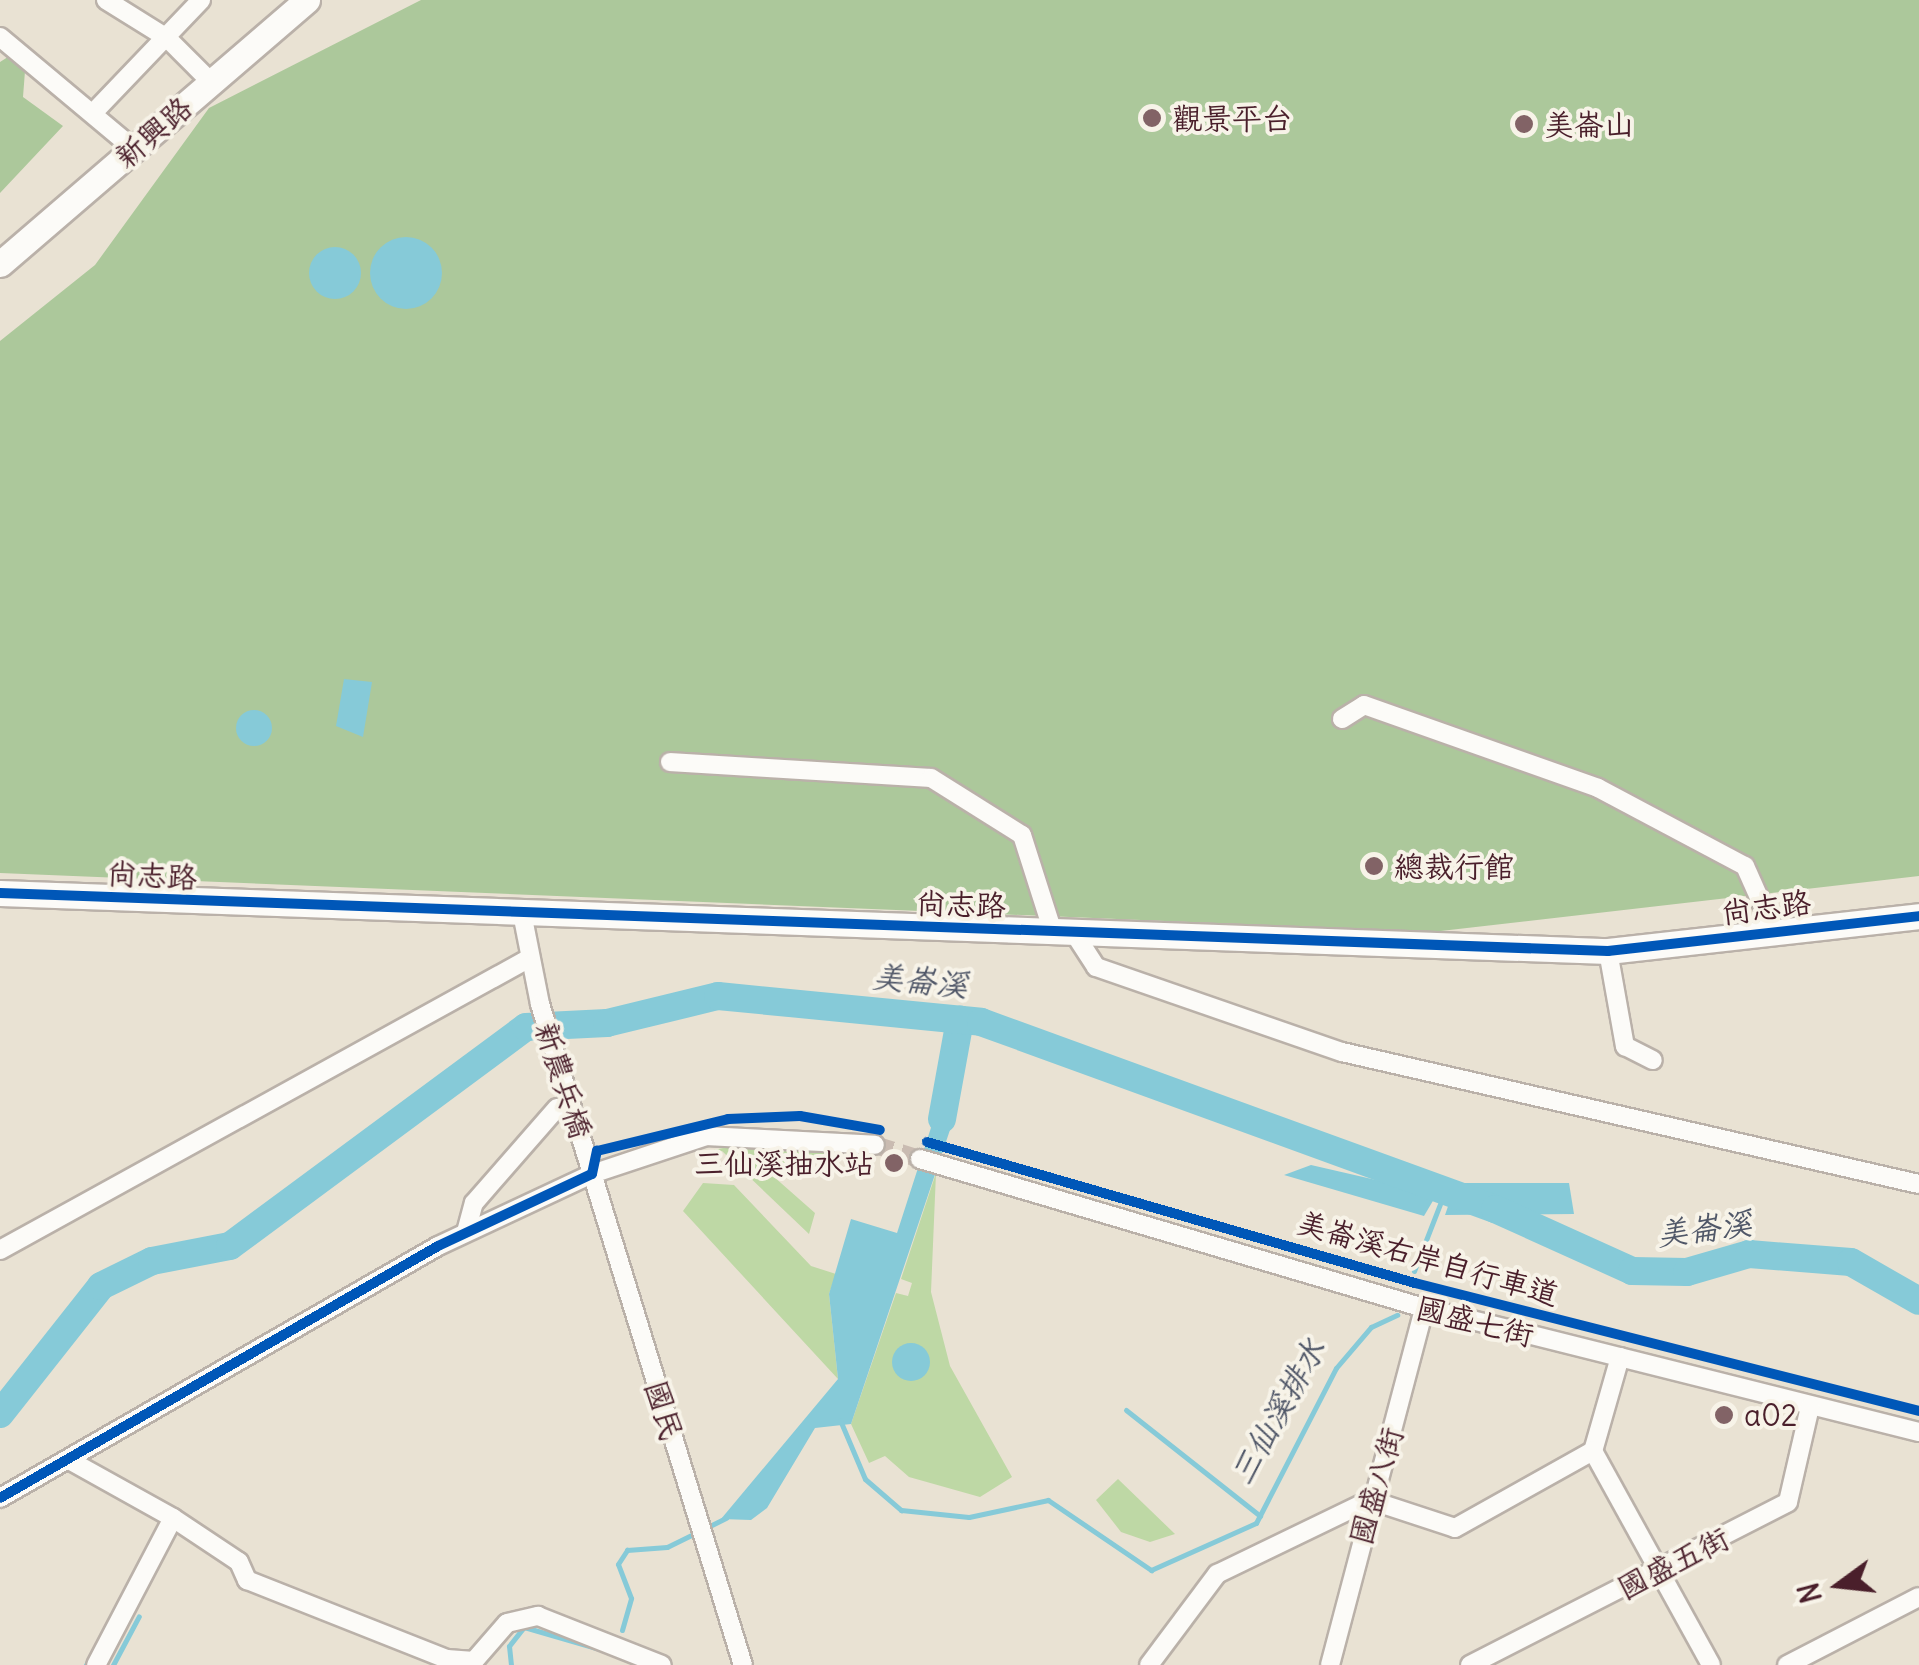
<!DOCTYPE html>
<html>
<head>
<meta charset="utf-8">
<style>
	body { margin:0 }
	#map { position:relative; width:1919px; height:1665px; overflow:hidden; background:#e9e2d3; font-family:Delius,"LXGW WenKai TC",sans-serif }
	div>[style] { position:absolute }
	.green>* { inset:0; background:#bed8a5 }
	.forest>* { inset:0; background:#acc89b }
	.water>* { inset:0; background:#86cad8 }
	.round { border-radius:50% }
	.stream>* { height:5px; margin:-2.5px; padding:0 2.5px; transform-origin:2.5px; border-radius:2.5px; background:#86cad8 }
	.river>* { height:28px; margin:-14px; padding:0 14px; transform-origin:14px; border-radius:14px; background:#86cad8 }
	.street-tunnel>* { height:18px; margin-top:-9px; transform-origin:0; background:repeating-linear-gradient(90deg,#c9bbb1 0 18px,transparent 0 27px) }
	.roads { filter:drop-shadow(2px 0 #bab1a9) drop-shadow(-2px 0 #bab1a9) drop-shadow(0 2px #bab1a9) drop-shadow(0 -2px #bab1a9) }
	.street>* { height:18px; margin:-9px; padding:0 9px; transform-origin:9px; border-radius:9px; background:#fcfbf8 }
	.secondary>* { height:25px; margin:-12.5px; padding:0 12.5px; transform-origin:12.5px; border-radius:12.5px; background:#fcfbf8 }
	.cycleway>* { height:10px; margin:-5px; padding:0 5px; transform-origin:5px; border-radius:5px; background:#0057b8 }
	.dots>* { width:28px; height:28px; translate:-50% -50%; box-sizing:border-box; border:5px solid #f7f3e8; border-radius:50% }
	span { translate:-50% -50%; white-space:nowrap; text-align:center; line-height:1.15; -webkit-text-stroke:8px #f7f3e8; paint-order:stroke }
	.poi-label { font-size:30px; color:#4a1f2b }
	.left { translate:0 -50%; text-align:left }
	.right { translate:-100% -50%; text-align:right }
	.street-label { font-size:30px; color:#4a1f2b }
	.water-label { font-size:32px; color:#505768; font-style:italic }
	.north { position:absolute; left:1789px; top:1535px; width:100px; height:100px; -webkit-text-stroke:8px #f7f3e8; paint-order:stroke; rotate:255deg; font-size:28px; font-weight:700; line-height:40px; text-align:center; color:#4a1f2b }
	.north::after { content:''; display:block; margin:auto; width:35px; height:45px; background:#4a1f2b; clip-path:polygon(50% 0,100% 100%,50% 72%,0 100%) }
</style>
</head>
<body>
<div id="map">
	<div class="green">
		<div style="clip-path:polygon(773px 1145px,849px 1149px,836px 1163px,797px 1157px,773px 1176px,815px 1213px,809px 1234px,722px 1151px,695px 1154px,723px 1148px)"></div>
		<div style="clip-path:polygon(936px 1173px,931px 1292px,950px 1366px,1012px 1477px,980px 1497px,909px 1477px,885px 1456px,869px 1463px,851px 1424px,896px 1293px,908px 1296px,912px 1283px,901px 1279px)"></div>
		<div style="clip-path:polygon(703px 1183px,734px 1185px,811px 1266px,836px 1274px,829px 1294px,838px 1379px,683px 1211px)"></div>
		<div style="clip-path:polygon(1118px 1479px,1175px 1534px,1150px 1542px,1121px 1532px,1096px 1500px)"></div>
	</div>
	<div class="forest">
		<div style="clip-path:polygon(421px 0,1919px 0,1919px 876px,1432px 932px,0 873px,0 341px,95px 265px,209px 108px)"></div>
		<div style="clip-path:polygon(11px 55px,25px 71px,23px 97px,63px 126px,0 193px,0 62px)"></div>
	</div>
	<div class="water">
		<div class="round" style="left:370px;top:237px;width:72px;height:72px"></div>
		<div class="round" style="left:309px;top:247px;width:52px;height:52px"></div>
		<div style="clip-path:polygon(344px 679px,372px 682px,363px 737px,336px 726px)"></div>
		<div class="round" style="left:236px;top:710px;width:36px;height:36px"></div>
		<div style="clip-path:polygon(938px 1106px,955px 1115px,851px 1424px,815px 1428px,767px 1508px,751px 1520px,721px 1519px,838px 1379px,829px 1294px,851px 1219px,897px 1233px)"></div>
		<div style="clip-path:polygon(1311px 1165px,1437px 1194px,1424px 1216px,1284px 1175px)"></div>
		<div style="clip-path:polygon(1456px 1183px,1569px 1183px,1574px 1214px,1445px 1215px)"></div>
		<div class="round" style="left:892px;top:1343px;width:38px;height:38px"></div>
	</div>
	<div class="stream">
		<div style="left:1414px;top:1271px;width:86px;rotate:-68.8deg"></div>
		<div style="left:1126px;top:1410px;width:171px;rotate:38.3deg"></div>
		<div style="left:840px;top:1420px;width:64px;rotate:67deg"></div>
		<div style="left:865px;top:1479px;width:48px;rotate:40.7deg"></div>
		<div style="left:901px;top:1510px;width:68px;rotate:5.9deg"></div>
		<div style="left:969px;top:1517px;width:81px;rotate:-12.1deg"></div>
		<div style="left:1048px;top:1500px;width:125px;rotate:34.2deg"></div>
		<div style="left:1151px;top:1570px;width:115px;rotate:-24.1deg"></div>
		<div style="left:1256px;top:1523px;width:174px;rotate:-62.7deg"></div>
		<div style="left:1336px;top:1368px;width:54px;rotate:-49.5deg"></div>
		<div style="left:1371px;top:1327px;width:29px;rotate:-25deg"></div>
		<div style="left:622px;top:1630px;width:33px;rotate:-74deg"></div>
		<div style="left:631px;top:1598px;width:36px;rotate:-111deg"></div>
		<div style="left:618px;top:1564px;width:17px;rotate:-57deg"></div>
		<div style="left:627px;top:1550px;width:40px;rotate:-4.3deg"></div>
		<div style="left:667px;top:1547px;width:66px;rotate:-26.2deg"></div>
		<div style="left:86px;top:1665px;width:21px;rotate:-62deg"></div>
		<div style="left:113px;top:1665px;width:55px;rotate:-62deg"></div>
		<div style="left:511px;top:1665px;width:19px;rotate:-96deg"></div>
		<div style="left:509px;top:1646px;width:24px;rotate:-52deg"></div>
		<div style="left:524px;top:1627px;width:78px;rotate:16.3deg"></div>
	</div>
	<div class="river">
		<div style="left:942px;top:1119px;width:101px;rotate:-79.7deg"></div>
		<div style="left:0;top:1414px;width:163px;rotate:-51.7deg"></div>
		<div style="left:101px;top:1286px;width:57px;rotate:-26.1deg"></div>
		<div style="left:152px;top:1261px;width:79px;rotate:-10.9deg"></div>
		<div style="left:230px;top:1246px;width:368px;rotate:-36.5deg"></div>
		<div style="left:526px;top:1027px;width:81px;rotate:-2.8deg"></div>
		<div style="left:607px;top:1023px;width:114px;rotate:-13.7deg"></div>
		<div style="left:718px;top:996px;width:264px;rotate:5.6deg"></div>
		<div style="left:981px;top:1022px;width:547px;rotate:19.99deg"></div>
		<div style="left:1495px;top:1209px;width:150px;rotate:24.3deg"></div>
		<div style="left:1632px;top:1271px;width:55px;rotate:1deg"></div>
		<div style="left:1687px;top:1272px;width:65px;rotate:-16.2deg"></div>
		<div style="left:1749px;top:1254px;width:102px;rotate:4.5deg"></div>
		<div style="left:1851px;top:1262px;width:78px;rotate:29.8deg"></div>
	</div>
	<div class="street-tunnel">
		<div style="left:875px;top:1145px;width:47px;rotate:17.3deg"></div>
	</div>
	<div class="roads">
		<div class="street">
			<div style="left:106px;top:0;width:72px;rotate:31.9deg"></div>
			<div style="left:167px;top:38px;width:62px;rotate:45deg"></div>
			<div style="left:0;top:37px;width:175px;rotate:39.9deg"></div>
			<div style="left:94px;top:112px;width:155px;rotate:-46.3deg"></div>
			<div style="left:1342px;top:719px;width:26px;rotate:-32deg"></div>
			<div style="left:1364px;top:705px;width:248px;rotate:19.5deg"></div>
			<div style="left:1598px;top:788px;width:166px;rotate:28deg"></div>
			<div style="left:1745px;top:866px;width:71px;rotate:66deg"></div>
			<div style="left:670px;top:762px;width:261px;rotate:3.5deg"></div>
			<div style="left:931px;top:778px;width:107px;rotate:32.1deg"></div>
			<div style="left:1022px;top:835px;width:102px;rotate:72.3deg"></div>
			<div style="left:523px;top:918px;width:88px;rotate:78.8deg"></div>
			<div style="left:540px;top:1004px;width:691px;rotate:72.93deg"></div>
			<div style="left:1076px;top:936px;width:37px;rotate:57deg"></div>
			<div style="left:1096px;top:967px;width:260px;rotate:19.1deg"></div>
			<div style="left:1342px;top:1052px;width:592px;rotate:12.89deg"></div>
			<div style="left:1608px;top:951px;width:97px;rotate:79.9deg"></div>
			<div style="left:1625px;top:1046px;width:31px;rotate:27deg"></div>
			<div style="left:920px;top:1159px;width:526px;rotate:16.47deg"></div>
			<div style="left:1424px;top:1308px;width:510px;rotate:14.06deg"></div>
			<div style="left:466px;top:1232px;width:30px;rotate:-75deg"></div>
			<div style="left:474px;top:1203px;width:126px;rotate:-48.9deg"></div>
			<div style="left:0;top:1250px;width:603px;rotate:-28.86deg"></div>
			<div style="left:1620px;top:1357px;width:98px;rotate:106deg"></div>
			<div style="left:1593px;top:1451px;width:244px;rotate:61.1deg"></div>
			<div style="left:69px;top:1460px;width:119px;rotate:29.1deg"></div>
			<div style="left:173px;top:1518px;width:166px;rotate:117.6deg"></div>
			<div style="left:0;top:1498px;width:505px;rotate:-29.91deg"></div>
			<div style="left:438px;top:1246px;width:170px;rotate:-25.1deg"></div>
			<div style="left:592px;top:1174px;width:120px;rotate:-18.4deg"></div>
			<div style="left:706px;top:1136px;width:169px;rotate:3deg"></div>
			<div style="left:173px;top:1518px;width:79px;rotate:33.7deg"></div>
			<div style="left:239px;top:1562px;width:20px;rotate:66deg"></div>
			<div style="left:247px;top:1580px;width:215px;rotate:21.6deg"></div>
			<div style="left:447px;top:1659px;width:27px;rotate:4deg"></div>
			<div style="left:474px;top:1661px;width:50px;rotate:-49deg"></div>
			<div style="left:507px;top:1623px;width:32px;rotate:-13deg"></div>
			<div style="left:538px;top:1616px;width:133px;rotate:21.6deg"></div>
			<div style="left:1149px;top:1665px;width:114px;rotate:-53.2deg"></div>
			<div style="left:1217px;top:1574px;width:170px;rotate:-25.8deg"></div>
			<div style="left:1370px;top:1500px;width:89px;rotate:18.2deg"></div>
			<div style="left:1455px;top:1528px;width:158px;rotate:-29.2deg"></div>
			<div style="left:1330px;top:1665px;width:369px;rotate:-75.2deg"></div>
			<div style="left:1470px;top:1665px;width:357px;rotate:-27.1deg"></div>
			<div style="left:1788px;top:1502px;width:98px;rotate:-77deg"></div>
			<div style="left:1787px;top:1665px;width:148px;rotate:-27.3deg"></div>
		</div>
		<div class="secondary">
			<div style="left:0;top:264px;width:405px;rotate:-40.7deg"></div>
			<div style="left:0;top:893px;width:1609px;rotate:2.07deg"></div>
			<div style="left:1608px;top:951px;width:313px;rotate:-6.4deg"></div>
		</div>
	</div>
	<div class="cycleway">
		<div style="left:0;top:893px;width:1609px;rotate:2.07deg"></div>
		<div style="left:1608px;top:951px;width:313px;rotate:-6.4deg"></div>
		<div style="left:927px;top:1142px;width:508px;rotate:16.12deg"></div>
		<div style="left:1415px;top:1283px;width:520px;rotate:14.25deg"></div>
		<div style="left:0;top:1498px;width:505px;rotate:-29.91deg"></div>
		<div style="left:438px;top:1246px;width:170px;rotate:-25.1deg"></div>
		<div style="left:592px;top:1174px;width:24px;rotate:-78deg"></div>
		<div style="left:597px;top:1151px;width:135px;rotate:-13.7deg"></div>
		<div style="left:728px;top:1119px;width:72px;rotate:-2.4deg"></div>
		<div style="left:800px;top:1116px;width:81px;rotate:9.9deg"></div>
	</div>
	<div class="dots">
		<div style="left:1152px;top:118px;background:#826366"></div>
		<div style="left:1524px;top:124px;background:#826366"></div>
		<div style="left:1374px;top:866px;background:#826366"></div>
		<div style="left:894px;top:1163px;background:#826366"></div>
		<div style="left:1724px;top:1415px;background:#826366"></div>
	</div>
	<div class="poi-label">
		<span class="left" style="left:1172px;top:118px">觀景平台</span>
		<span class="left" style="left:1544px;top:124px">美崙山</span>
		<span class="left" style="left:1394px;top:866px">總裁行館</span>
		<span class="right" style="left:874px;top:1163px">三仙溪抽水站</span>
		<span class="left" style="left:1744px;top:1415px">a02</span>
	</div>
	<div class="street-label">
		<span style="left:153px;top:132px;rotate:-41deg">新興路</span>
		<span style="left:152px;top:875px;rotate:3deg">尚志路</span>
		<span style="left:961px;top:904px;rotate:2deg">尚志路</span>
		<span style="left:1766px;top:907px;rotate:-7deg">尚志路</span>
		<span style="left:564px;top:1080px;rotate:72deg">新農兵橋</span>
		<span style="left:1428px;top:1258px;rotate:16deg">美崙溪右岸自行車道</span>
		<span style="left:1475px;top:1321px;rotate:14deg">國盛七街</span>
		<span style="left:664px;top:1410px;rotate:73deg">國民</span>
		<span style="left:1376px;top:1486px;rotate:-74deg">國盛八街</span>
		<span style="left:1673px;top:1563px;rotate:-27deg">國盛五街</span>
	</div>
	<div class="water-label">
		<span style="left:920px;top:981px;rotate:6deg">美崙溪</span>
		<span style="left:1704px;top:1229px;rotate:-7deg">美崙溪</span>
		<span style="left:1278px;top:1412px;rotate:-61deg">三仙溪排水</span>
	</div>
	<div class="north">N</div>
</div>
</body>
</html>
